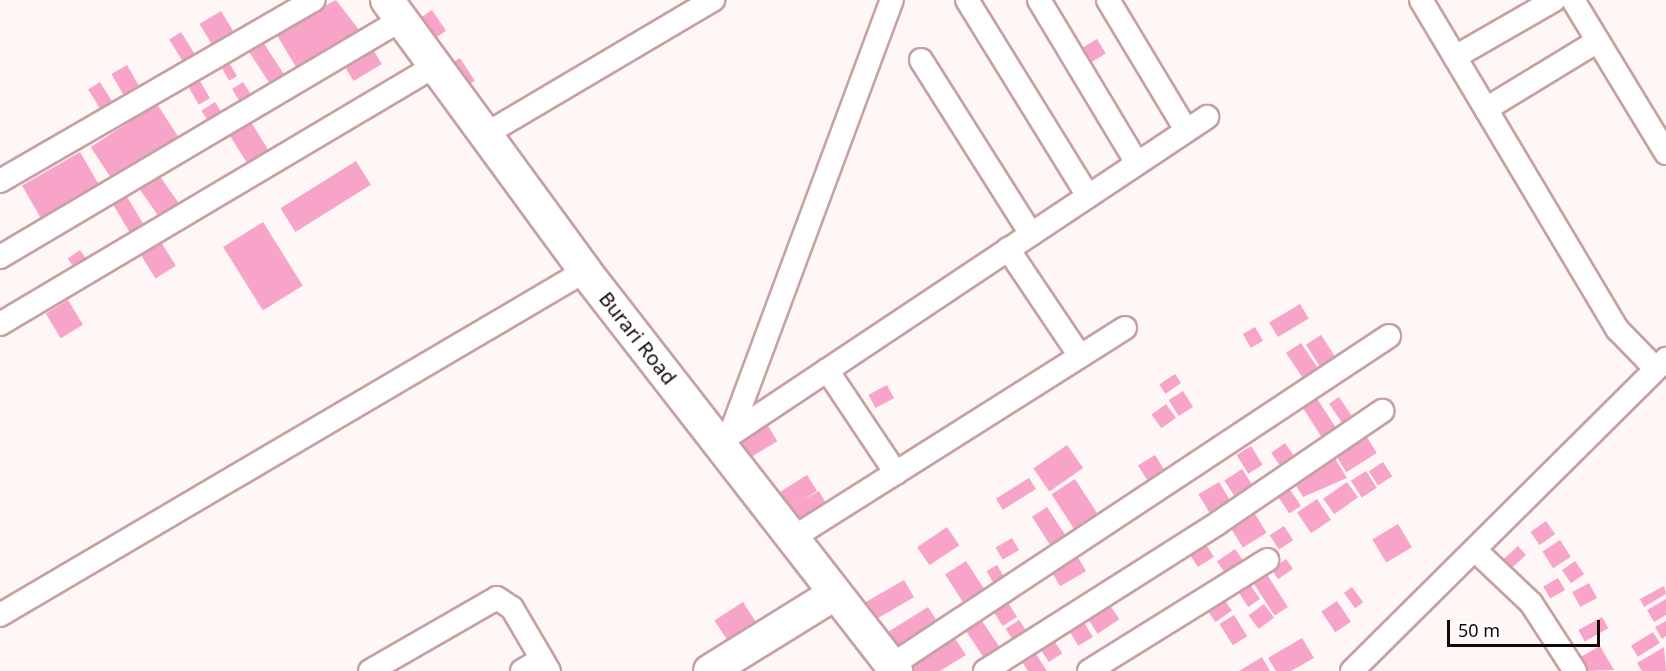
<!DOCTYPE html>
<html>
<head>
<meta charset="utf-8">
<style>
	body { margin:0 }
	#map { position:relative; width:1666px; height:671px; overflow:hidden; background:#fff6f6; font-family:"Noto Sans",sans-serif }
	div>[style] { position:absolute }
	.building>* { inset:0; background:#f7a4c8; transform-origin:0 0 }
	.roads { filter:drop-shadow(2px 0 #c7a1a0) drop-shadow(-2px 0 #c7a1a0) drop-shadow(0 2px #c7a1a0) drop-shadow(0 -2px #c7a1a0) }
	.street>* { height:22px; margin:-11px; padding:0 11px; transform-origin:11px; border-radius:11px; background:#fff }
	.secondary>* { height:32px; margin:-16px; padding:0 16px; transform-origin:16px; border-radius:16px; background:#fff }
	span { translate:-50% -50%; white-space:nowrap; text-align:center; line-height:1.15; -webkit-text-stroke:4.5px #fff; paint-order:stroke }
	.street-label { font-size:20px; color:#140707 }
	.scale { position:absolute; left:1447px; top:620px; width:153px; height:27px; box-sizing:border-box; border:3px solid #140707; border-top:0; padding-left:8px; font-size:18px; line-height:21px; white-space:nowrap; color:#140707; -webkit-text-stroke:4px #fff; paint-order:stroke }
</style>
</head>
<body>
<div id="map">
	<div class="building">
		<div style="clip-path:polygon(336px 0,363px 35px,299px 72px,275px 32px)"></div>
		<div style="left:432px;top:10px;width:25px;height:20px;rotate:56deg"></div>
		<div style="left:221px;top:11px;width:26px;height:25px;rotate:59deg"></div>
		<div style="left:181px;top:32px;width:31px;height:14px;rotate:58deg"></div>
		<div style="left:261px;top:39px;width:46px;height:17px;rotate:57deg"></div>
		<div style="left:1097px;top:39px;width:17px;height:26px;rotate:59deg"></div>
		<div style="left:371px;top:46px;width:21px;height:33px;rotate:59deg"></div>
		<div style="left:460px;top:58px;width:27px;height:13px;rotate:57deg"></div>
		<div style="left:227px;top:59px;width:20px;height:9px;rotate:60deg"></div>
		<div style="left:127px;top:65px;width:28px;height:18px;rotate:60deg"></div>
		<div style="left:200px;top:81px;width:20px;height:13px;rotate:60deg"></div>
		<div style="left:100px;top:82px;width:26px;height:14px;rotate:58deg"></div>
		<div style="left:243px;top:82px;width:19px;height:13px;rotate:58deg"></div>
		<div style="left:215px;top:102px;width:19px;height:16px;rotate:58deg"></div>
		<div style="left:157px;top:104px;width:43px;height:79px;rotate:57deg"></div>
		<div style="left:249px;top:119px;width:38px;height:25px;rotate:58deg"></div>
		<div style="left:80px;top:152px;width:42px;height:67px;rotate:60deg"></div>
		<div style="left:356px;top:161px;width:28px;height:89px;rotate:58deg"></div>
		<div style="left:159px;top:175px;width:35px;height:24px;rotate:55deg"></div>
		<div style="left:123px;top:190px;width:44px;height:16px;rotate:59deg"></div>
		<div style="left:263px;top:222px;width:75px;height:47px;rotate:58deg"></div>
		<div style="left:161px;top:242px;width:28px;height:24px;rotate:58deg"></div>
		<div style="left:80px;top:250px;width:16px;height:15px;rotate:55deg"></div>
		<div style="left:68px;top:300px;width:29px;height:26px;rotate:59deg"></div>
		<div style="left:1300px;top:304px;width:17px;height:36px;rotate:59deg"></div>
		<div style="left:1255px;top:327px;width:16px;height:14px;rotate:60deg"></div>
		<div style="left:1321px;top:335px;width:35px;height:18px;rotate:57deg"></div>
		<div style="left:1301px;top:343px;width:34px;height:18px;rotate:56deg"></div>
		<div style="left:1175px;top:374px;width:11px;height:19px;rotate:56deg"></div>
		<div style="left:887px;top:385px;width:15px;height:21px;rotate:62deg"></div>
		<div style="left:1183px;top:391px;width:19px;height:17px;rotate:58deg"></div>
		<div style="left:1314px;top:394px;width:42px;height:17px;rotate:57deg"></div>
		<div style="left:1339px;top:397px;width:23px;height:12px;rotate:56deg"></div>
		<div style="left:1166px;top:404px;width:17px;height:18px;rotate:54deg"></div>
		<div style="left:764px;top:419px;width:26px;height:35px;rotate:59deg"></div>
		<div style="left:1363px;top:431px;width:26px;height:36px;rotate:58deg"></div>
		<div style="left:1285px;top:443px;width:19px;height:17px;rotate:55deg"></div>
		<div style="left:1067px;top:445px;width:28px;height:41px;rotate:55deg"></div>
		<div style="left:1251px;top:446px;width:22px;height:17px;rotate:58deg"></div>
		<div style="left:1155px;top:455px;width:22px;height:20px;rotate:58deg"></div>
		<div style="clip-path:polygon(1334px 457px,1347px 478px,1303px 497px,1291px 478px)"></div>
		<div style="left:1383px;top:462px;width:17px;height:17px;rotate:57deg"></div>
		<div style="left:1242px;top:469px;width:24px;height:21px;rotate:57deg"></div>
		<div style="left:1366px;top:471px;width:20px;height:18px;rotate:57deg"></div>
		<div style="left:807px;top:475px;width:19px;height:38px;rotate:58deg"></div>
		<div style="left:1029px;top:478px;width:13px;height:39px;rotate:58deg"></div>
		<div style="left:1075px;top:479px;width:44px;height:28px;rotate:57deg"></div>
		<div style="left:1219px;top:482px;width:21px;height:24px;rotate:59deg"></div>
		<div style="left:1347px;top:482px;width:19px;height:29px;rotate:55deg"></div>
		<div style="left:1287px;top:485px;width:25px;height:14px;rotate:56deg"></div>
		<div style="left:819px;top:491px;width:18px;height:38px;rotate:61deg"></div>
		<div style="left:1317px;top:499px;width:25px;height:24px;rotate:56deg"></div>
		<div style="left:1047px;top:507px;width:38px;height:18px;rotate:57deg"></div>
		<div style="left:1255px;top:514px;width:22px;height:28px;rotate:58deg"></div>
		<div style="left:1546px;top:521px;width:16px;height:19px;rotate:55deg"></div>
		<div style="left:1398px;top:524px;width:27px;height:30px;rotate:59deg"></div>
		<div style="left:1284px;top:526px;width:17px;height:17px;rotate:57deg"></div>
		<div style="left:947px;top:527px;width:22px;height:36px;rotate:56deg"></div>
		<div style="left:1012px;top:538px;width:14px;height:19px;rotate:60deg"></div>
		<div style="left:1203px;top:540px;width:20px;height:19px;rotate:57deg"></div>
		<div style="left:1560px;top:540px;width:20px;height:21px;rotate:57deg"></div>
		<div style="left:1518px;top:546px;width:12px;height:22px;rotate:48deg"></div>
		<div style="left:1235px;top:549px;width:21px;height:22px;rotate:55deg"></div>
		<div style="left:1076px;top:554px;width:20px;height:30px;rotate:60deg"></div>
		<div style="left:1286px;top:559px;width:12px;height:18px;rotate:55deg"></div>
		<div style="left:966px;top:561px;width:42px;height:25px;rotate:57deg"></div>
		<div style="left:1575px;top:561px;width:16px;height:16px;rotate:55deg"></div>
		<div style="left:997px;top:565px;width:14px;height:12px;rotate:60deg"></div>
		<div style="left:1264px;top:570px;width:44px;height:16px;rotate:57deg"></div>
		<div style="left:1558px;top:578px;width:14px;height:17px;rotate:60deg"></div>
		<div style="left:904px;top:580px;width:20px;height:57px;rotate:60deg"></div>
		<div style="left:1247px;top:580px;width:23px;height:14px;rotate:56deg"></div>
		<div style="left:1589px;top:583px;width:17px;height:19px;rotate:62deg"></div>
		<div style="clip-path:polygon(1664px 586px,1666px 594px,1644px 607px,1640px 599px)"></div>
		<div style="left:1352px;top:587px;width:19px;height:10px;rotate:54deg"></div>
		<div style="left:1221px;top:595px;width:19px;height:20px;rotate:55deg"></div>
		<div style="clip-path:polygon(1666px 599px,1666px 615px,1654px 622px,1647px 610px)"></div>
		<div style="left:1007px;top:601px;width:19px;height:17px;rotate:58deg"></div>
		<div style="left:1107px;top:601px;width:22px;height:26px;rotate:56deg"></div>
		<div style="left:1337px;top:601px;width:25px;height:19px;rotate:56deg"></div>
		<div style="left:743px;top:602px;width:33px;height:34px;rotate:57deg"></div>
		<div style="left:1264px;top:604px;width:17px;height:19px;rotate:54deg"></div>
		<div style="left:928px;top:607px;width:22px;height:53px;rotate:58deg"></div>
		<div style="left:978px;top:615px;width:47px;height:19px;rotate:56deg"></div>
		<div style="left:1234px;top:615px;width:25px;height:17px;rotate:58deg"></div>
		<div style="left:1602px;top:617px;width:13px;height:27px;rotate:61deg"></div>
		<div style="left:1082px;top:619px;width:21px;height:17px;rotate:59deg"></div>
		<div style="left:1019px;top:620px;width:20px;height:16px;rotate:57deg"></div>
		<div style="clip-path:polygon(1666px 621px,1666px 636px,1662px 639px,1655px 627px)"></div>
		<div style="left:1653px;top:632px;width:13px;height:26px;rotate:58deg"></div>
		<div style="clip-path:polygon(954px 637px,966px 655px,940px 671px,910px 671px,908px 667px)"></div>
		<div style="clip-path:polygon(1302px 638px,1314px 658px,1291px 671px,1276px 671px,1268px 658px)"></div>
		<div style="left:1053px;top:639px;width:17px;height:16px;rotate:57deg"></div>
		<div style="clip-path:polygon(1600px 646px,1614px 670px,1584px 671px,1577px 659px)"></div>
		<div style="clip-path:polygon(1664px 647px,1666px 671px,1642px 671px,1637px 663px)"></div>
		<div style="clip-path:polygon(1032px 648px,1047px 671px,1028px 671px,1019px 657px)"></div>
		<div style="clip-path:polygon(1262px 657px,1270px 671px,1239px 671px)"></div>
	</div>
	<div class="roads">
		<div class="street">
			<div style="left:967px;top:0;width:230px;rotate:58.3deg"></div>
			<div style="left:1039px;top:0;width:190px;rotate:59deg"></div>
			<div style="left:1108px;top:0;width:152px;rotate:59deg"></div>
			<div style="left:1421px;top:0;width:384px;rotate:59.2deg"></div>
			<div style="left:1618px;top:330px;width:54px;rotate:45.7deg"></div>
			<div style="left:1573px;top:0;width:179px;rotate:58.7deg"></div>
			<div style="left:1455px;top:57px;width:114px;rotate:-29.9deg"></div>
			<div style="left:921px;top:60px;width:206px;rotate:57.7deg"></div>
			<div style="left:1486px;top:109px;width:131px;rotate:-31.3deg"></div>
			<div style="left:486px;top:134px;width:264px;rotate:-30.6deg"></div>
			<div style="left:0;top:181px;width:362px;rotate:-30deg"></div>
			<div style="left:1008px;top:249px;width:129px;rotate:56.1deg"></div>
			<div style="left:0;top:257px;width:468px;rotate:-30.6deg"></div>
			<div style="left:0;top:324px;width:509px;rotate:-30.69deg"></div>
			<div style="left:827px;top:370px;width:124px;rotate:56.2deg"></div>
			<div style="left:730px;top:435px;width:464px;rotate:-69.6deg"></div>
			<div style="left:718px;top:443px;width:588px;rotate:-33.69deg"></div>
			<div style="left:791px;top:539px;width:395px;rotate:-32.3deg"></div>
			<div style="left:1475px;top:550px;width:77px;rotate:43.4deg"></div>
			<div style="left:1531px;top:603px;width:81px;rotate:57.1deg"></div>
			<div style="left:0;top:615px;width:679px;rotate:-30.46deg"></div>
			<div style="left:892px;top:665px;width:596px;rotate:-33.5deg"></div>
			<div style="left:370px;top:671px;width:146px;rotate:-29.9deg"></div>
			<div style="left:497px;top:598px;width:18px;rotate:34deg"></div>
			<div style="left:512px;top:608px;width:73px;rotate:59.6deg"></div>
			<div style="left:522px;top:671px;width:23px;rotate:-31deg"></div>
			<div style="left:985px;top:671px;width:276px;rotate:-32.4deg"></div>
			<div style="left:1218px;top:523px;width:199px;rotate:-34.3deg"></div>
			<div style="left:1089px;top:671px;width:210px;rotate:-31.9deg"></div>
			<div style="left:1352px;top:671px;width:443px;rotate:-44.8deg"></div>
		</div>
		<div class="secondary">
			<div style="left:387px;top:0;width:336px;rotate:53.8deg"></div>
			<div style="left:585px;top:271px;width:507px;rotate:52.13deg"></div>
			<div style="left:710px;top:671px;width:146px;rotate:-31.8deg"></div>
		</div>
	</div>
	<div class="street-label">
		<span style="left:638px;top:338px;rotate:52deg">Burari Road</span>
	</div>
	<div class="scale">50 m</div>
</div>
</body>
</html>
